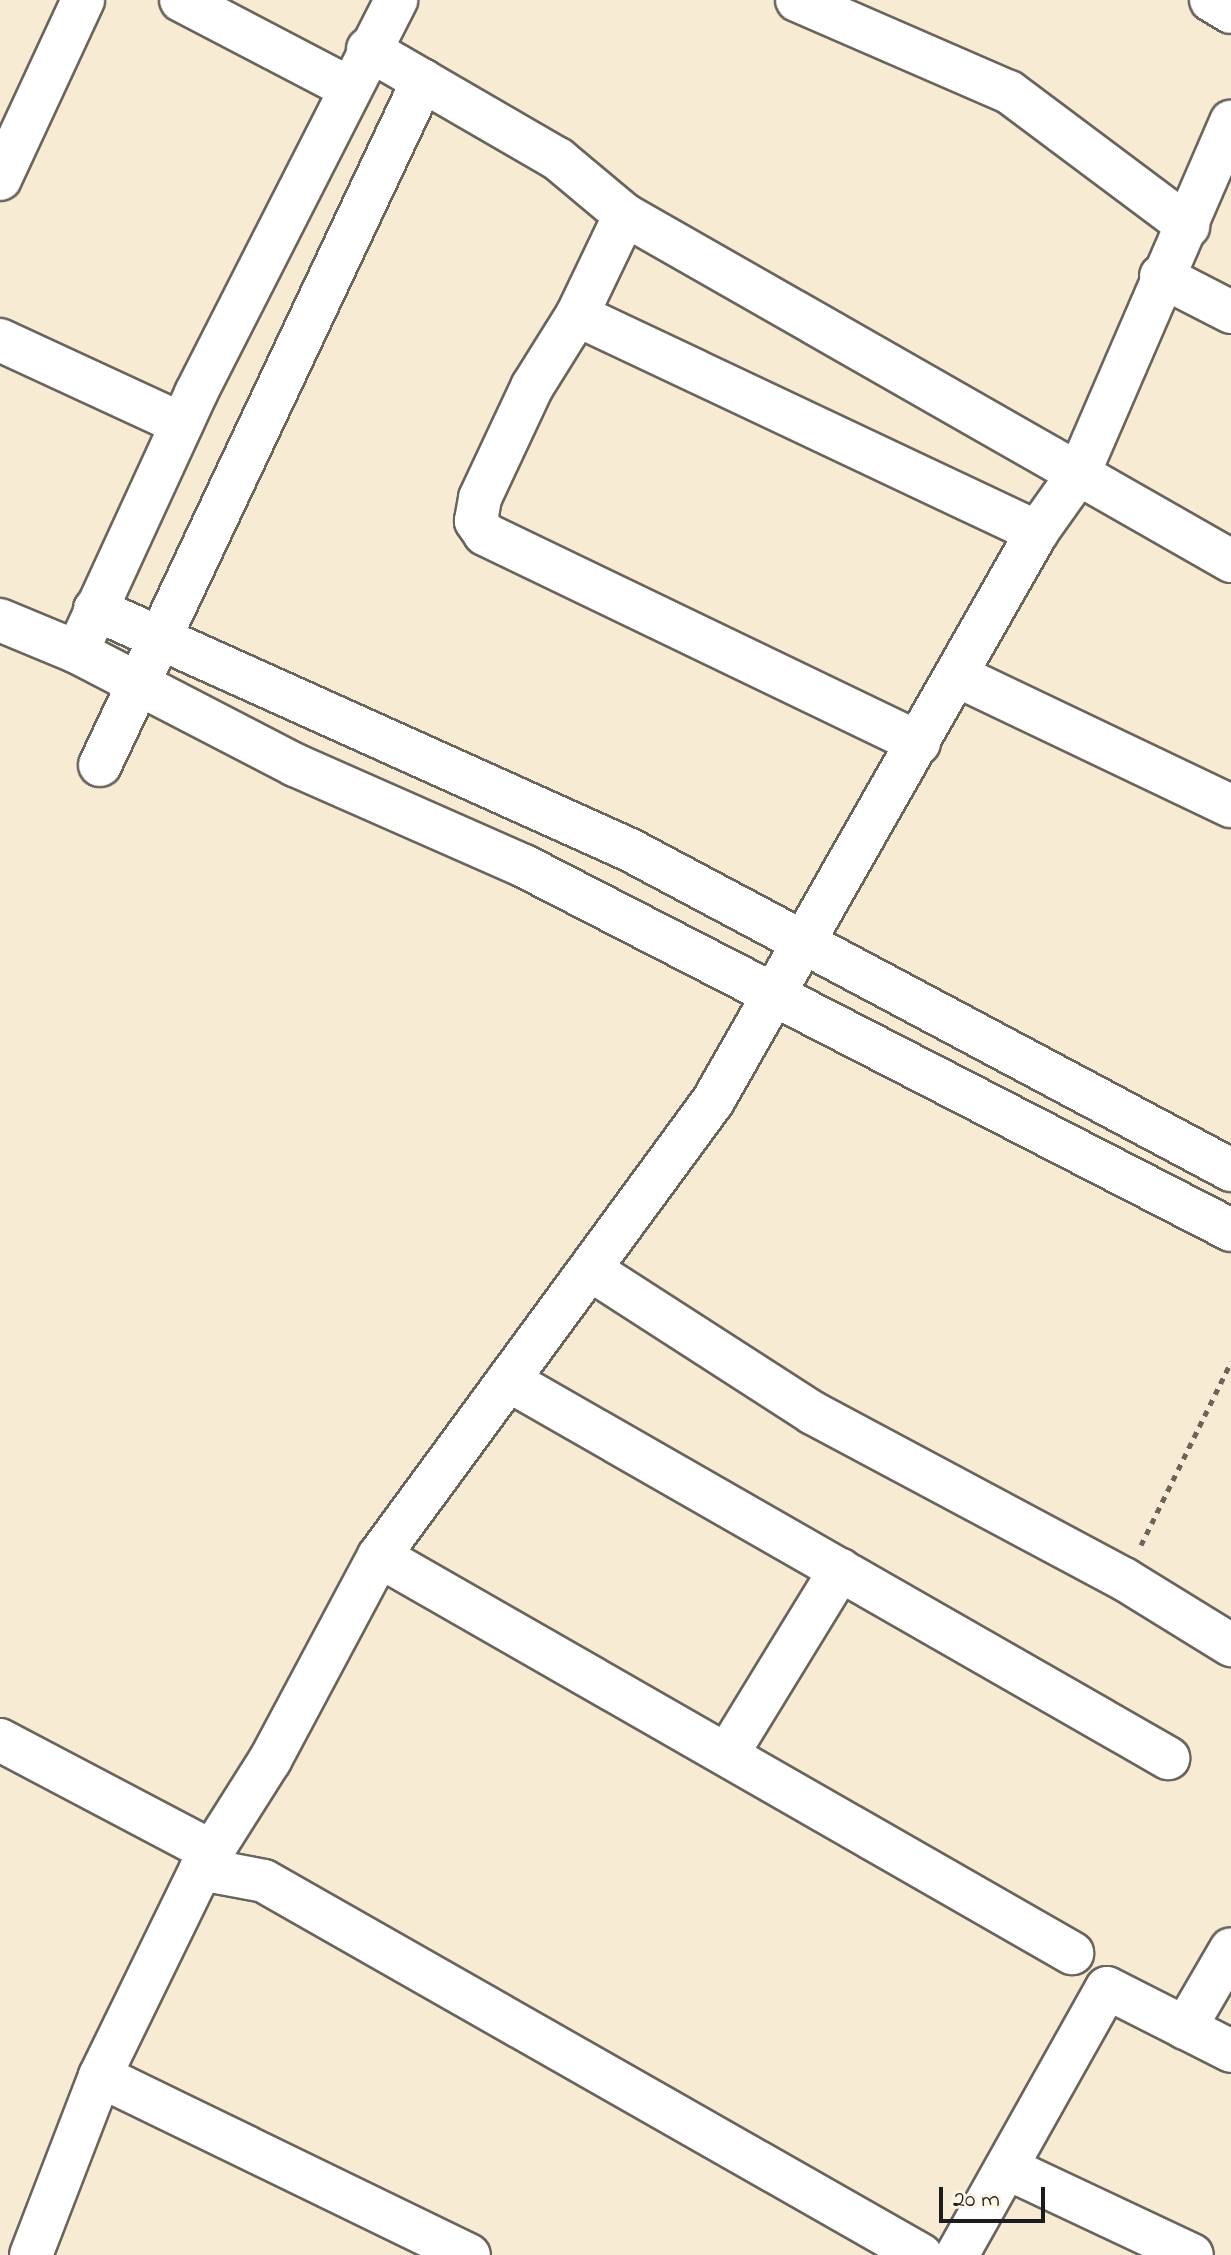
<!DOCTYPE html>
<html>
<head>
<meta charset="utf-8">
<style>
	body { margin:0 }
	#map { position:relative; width:1231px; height:2255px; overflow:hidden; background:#f8ebd4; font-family:"Indie Flower",sans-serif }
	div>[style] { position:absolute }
	.path>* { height:5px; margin-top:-2.5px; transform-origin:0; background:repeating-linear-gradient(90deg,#69645c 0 6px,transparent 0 12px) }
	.roads { filter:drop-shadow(2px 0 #69645c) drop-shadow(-2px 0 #69645c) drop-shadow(0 2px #69645c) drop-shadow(0 -2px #69645c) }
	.minor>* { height:42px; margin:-21px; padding:0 21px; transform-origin:21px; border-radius:21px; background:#fff }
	span { translate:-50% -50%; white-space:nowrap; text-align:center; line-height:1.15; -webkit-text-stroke:8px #fcf5e5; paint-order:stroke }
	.scale { position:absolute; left:939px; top:2187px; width:106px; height:36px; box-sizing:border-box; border:4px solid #1c1c1c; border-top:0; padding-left:10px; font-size:24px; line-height:28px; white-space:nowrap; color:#1c1c1c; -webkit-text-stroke:6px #fcf5e5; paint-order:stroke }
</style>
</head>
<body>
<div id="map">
	<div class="path">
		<div style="left:1141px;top:1545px;width:204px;rotate:-63.8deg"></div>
	</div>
	<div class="roads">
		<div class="minor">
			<div style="left:181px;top:0;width:190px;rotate:27.6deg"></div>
			<div style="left:797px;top:0;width:231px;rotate:23.5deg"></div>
			<div style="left:1009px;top:92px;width:224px;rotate:36.8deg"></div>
			<div style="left:1211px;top:0;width:23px;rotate:31deg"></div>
			<div style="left:368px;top:49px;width:220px;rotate:30.1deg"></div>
			<div style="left:558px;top:159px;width:87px;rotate:39.9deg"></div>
			<div style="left:625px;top:215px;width:698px;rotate:29.72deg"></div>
			<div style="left:0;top:179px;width:197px;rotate:-65.1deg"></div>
			<div style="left:1161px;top:276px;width:79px;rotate:27.2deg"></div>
			<div style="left:577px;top:315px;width:111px;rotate:-64.4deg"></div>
			<div style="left:0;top:340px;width:200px;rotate:24.8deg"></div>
			<div style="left:95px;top:609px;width:587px;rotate:24.25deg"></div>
			<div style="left:630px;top:850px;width:681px;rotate:28.03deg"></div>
			<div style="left:0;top:620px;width:83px;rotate:22.6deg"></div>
			<div style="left:77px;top:652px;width:285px;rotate:-65.3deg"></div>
			<div style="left:196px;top:393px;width:441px;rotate:-63deg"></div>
			<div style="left:77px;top:652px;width:246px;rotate:27.4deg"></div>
			<div style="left:295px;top:765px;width:250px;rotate:23.8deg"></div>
			<div style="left:524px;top:866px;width:795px;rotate:27.24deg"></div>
			<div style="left:958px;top:676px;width:302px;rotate:25.5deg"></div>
			<div style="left:919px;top:743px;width:482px;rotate:-154.3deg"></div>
			<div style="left:485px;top:534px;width:16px;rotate:-125deg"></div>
			<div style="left:476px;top:521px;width:23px;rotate:-80deg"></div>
			<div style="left:480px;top:498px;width:123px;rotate:-64.9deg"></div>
			<div style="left:532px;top:387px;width:85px;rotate:-58deg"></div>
			<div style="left:577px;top:315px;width:509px;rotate:25.26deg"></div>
			<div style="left:100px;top:765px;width:757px;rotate:-64.75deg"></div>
			<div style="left:591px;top:1270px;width:264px;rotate:32.8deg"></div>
			<div style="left:813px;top:1413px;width:353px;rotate:28.1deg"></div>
			<div style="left:1124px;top:1579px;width:126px;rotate:31.7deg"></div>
			<div style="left:508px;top:1380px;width:761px;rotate:29.8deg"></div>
			<div style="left:379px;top:1556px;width:799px;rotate:29.81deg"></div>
			<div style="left:0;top:1740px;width:240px;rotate:27.8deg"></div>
			<div style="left:728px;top:1753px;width:215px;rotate:-58.5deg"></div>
			<div style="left:201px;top:1869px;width:64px;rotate:10.8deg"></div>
			<div style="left:264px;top:1881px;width:756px;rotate:29.65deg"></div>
			<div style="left:1185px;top:2028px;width:91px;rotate:-59.8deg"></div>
			<div style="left:100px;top:2076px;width:410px;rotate:25.9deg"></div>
			<div style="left:1009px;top:2169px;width:202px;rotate:25.2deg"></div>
			<div style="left:31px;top:2255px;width:192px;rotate:-68.9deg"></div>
			<div style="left:100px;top:2076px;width:230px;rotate:-64deg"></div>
			<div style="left:201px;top:1869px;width:129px;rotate:-57.7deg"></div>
			<div style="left:270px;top:1760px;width:231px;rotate:-61.9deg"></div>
			<div style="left:379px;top:1556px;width:564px;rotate:-53.72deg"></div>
			<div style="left:713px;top:1101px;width:655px;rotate:-60.34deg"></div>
			<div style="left:1037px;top:532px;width:72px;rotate:-54.6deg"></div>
			<div style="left:1079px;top:473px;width:383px;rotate:-66.6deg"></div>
			<div style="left:957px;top:2255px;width:306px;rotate:-60.7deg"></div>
			<div style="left:1107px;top:1988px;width:139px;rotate:26.9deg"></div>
		</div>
	</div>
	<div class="scale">20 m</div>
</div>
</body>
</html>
